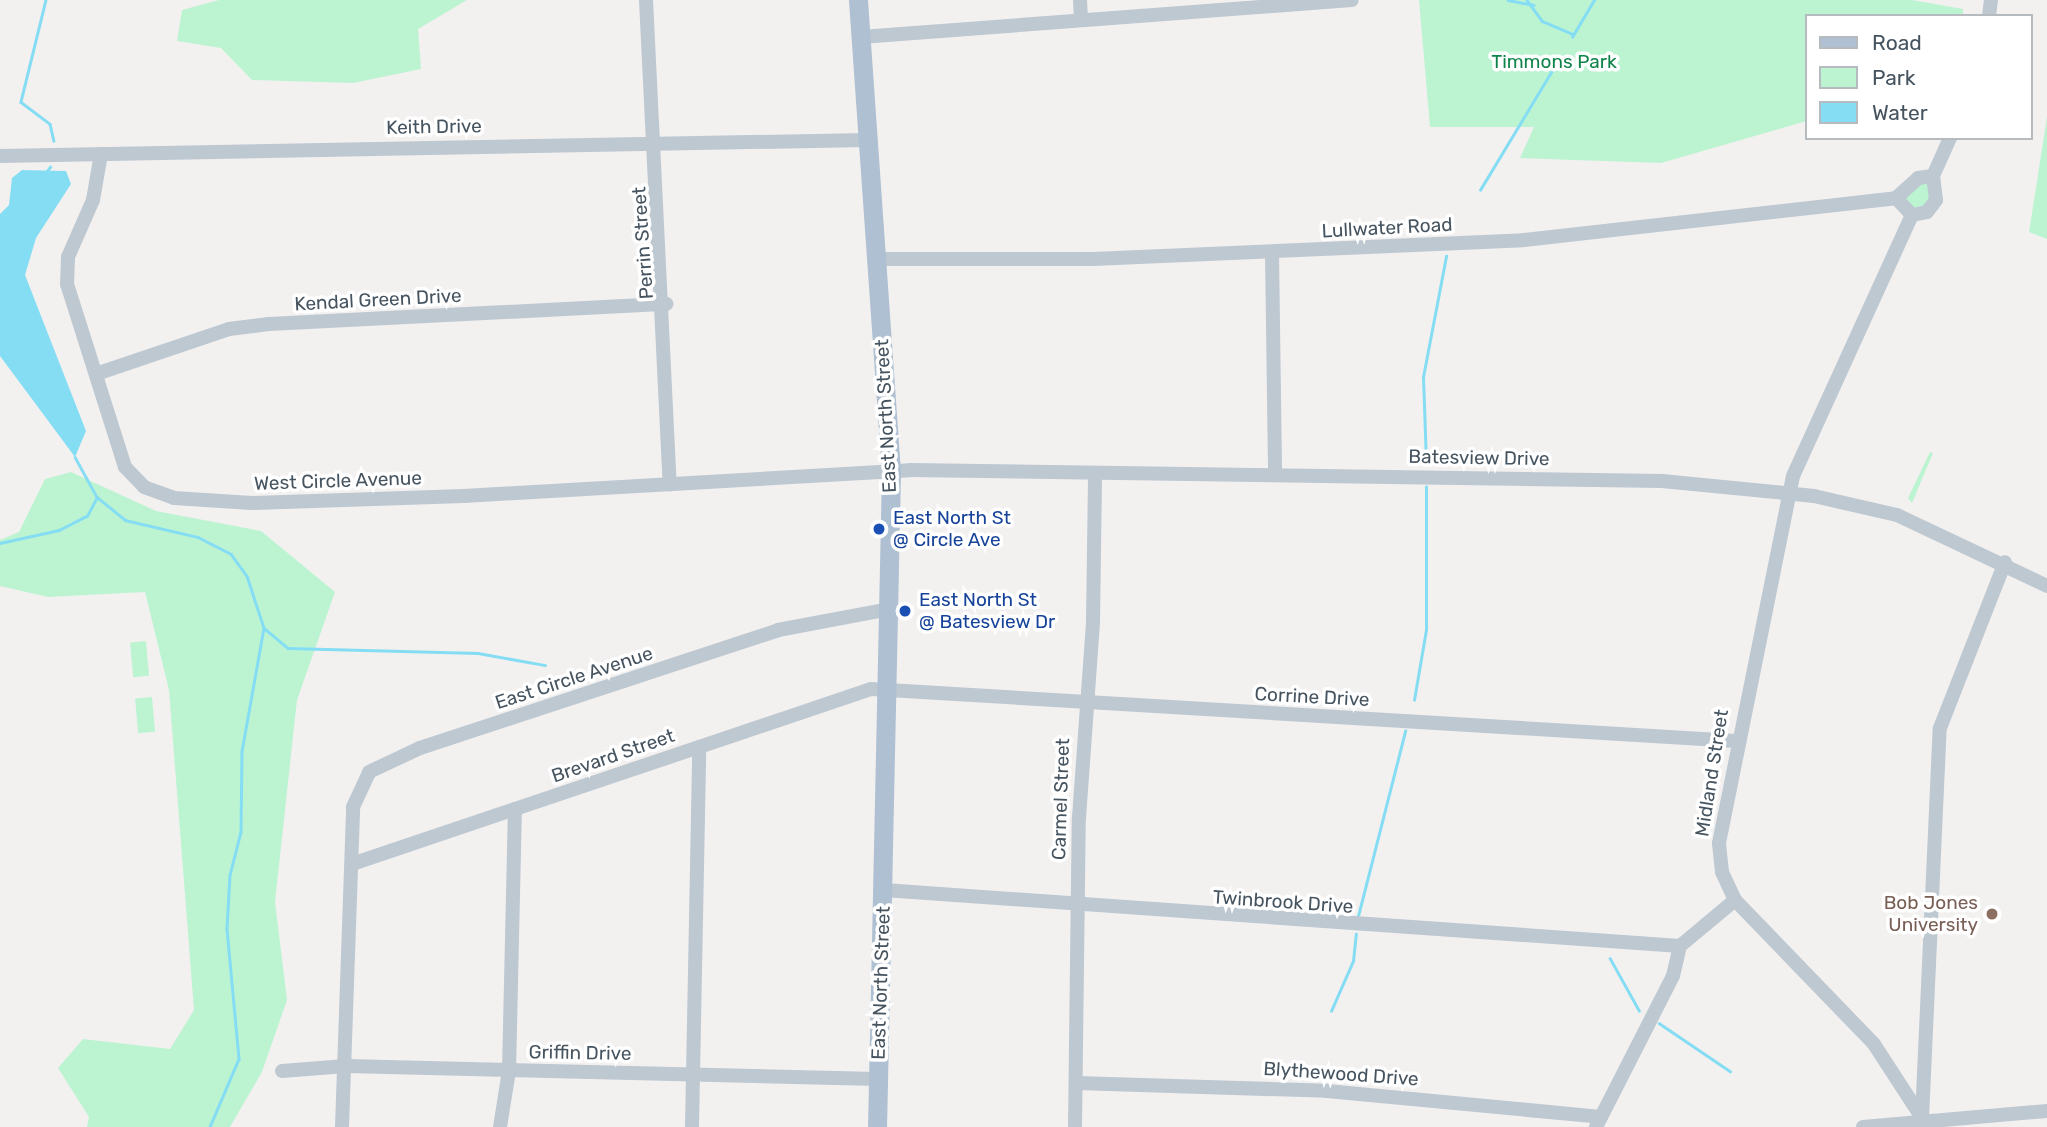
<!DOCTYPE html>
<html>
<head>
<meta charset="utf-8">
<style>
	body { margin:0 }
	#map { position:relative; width:2047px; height:1127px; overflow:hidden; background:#f3f0f0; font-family:Rubik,sans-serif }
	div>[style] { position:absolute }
	.green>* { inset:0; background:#bcf4d2; transform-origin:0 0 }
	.water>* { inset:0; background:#85ddf4 }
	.stream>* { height:2.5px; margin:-1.25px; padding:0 1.25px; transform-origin:1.25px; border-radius:1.25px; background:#85ddf4 }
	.minor>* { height:14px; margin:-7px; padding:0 7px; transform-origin:7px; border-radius:7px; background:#bdc8d1 }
	.major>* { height:19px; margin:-9.5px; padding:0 9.5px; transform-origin:9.5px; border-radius:9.5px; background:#aec0d1 }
	.dots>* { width:19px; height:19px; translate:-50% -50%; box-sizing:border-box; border:4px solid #fff; border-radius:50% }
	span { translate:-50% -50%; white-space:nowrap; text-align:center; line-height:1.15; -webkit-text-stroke:7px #fff; paint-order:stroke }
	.park-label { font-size:19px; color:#0f844a }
	.street-label { font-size:19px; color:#465460 }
	.transit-label { font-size:19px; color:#164399 }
	.left { translate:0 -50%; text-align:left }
	.education-label { font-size:19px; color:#785e54 }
	.right { translate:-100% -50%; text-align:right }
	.legend { position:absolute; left:1805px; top:14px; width:228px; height:126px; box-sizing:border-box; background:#fff; border:2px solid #b5bbbf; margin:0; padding:9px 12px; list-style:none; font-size:21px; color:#465460 }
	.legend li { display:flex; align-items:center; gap:14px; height:35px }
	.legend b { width:35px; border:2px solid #b5bbbf }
</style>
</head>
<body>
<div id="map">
	<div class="green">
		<div style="clip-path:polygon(219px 0,467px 0,418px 29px,421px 69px,353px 83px,252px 80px,221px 48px,177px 41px,182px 10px)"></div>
		<div style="clip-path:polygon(1419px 0,1912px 0,1963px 9px,1963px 16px,1807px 16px,1807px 121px,1661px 163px,1520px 158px,1534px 127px,1430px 127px)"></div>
		<div style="clip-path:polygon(2047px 117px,2047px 239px,2029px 232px)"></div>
		<div style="clip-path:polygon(1926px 182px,1933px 192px,1925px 208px,1912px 207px,1905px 198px,1909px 189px)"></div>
		<div style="clip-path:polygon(1930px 452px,1933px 453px,1912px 503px,1908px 498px)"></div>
		<div style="clip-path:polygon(71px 472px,156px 511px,261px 531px,335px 592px,297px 700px,275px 902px,287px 1000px,262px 1072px,230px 1127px,87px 1127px,89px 1117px,58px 1068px,83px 1039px,170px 1049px,194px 1010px,169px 690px,145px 592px,48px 597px,0 586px,0 540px,19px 532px,45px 479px)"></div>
		<div style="left:146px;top:641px;width:35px;height:16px;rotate:85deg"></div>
		<div style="left:152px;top:697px;width:35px;height:17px;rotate:85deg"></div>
	</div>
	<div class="water">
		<div style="clip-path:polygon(22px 170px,66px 171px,71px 184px,36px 238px,25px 275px,86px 431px,75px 457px,0 356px,0 214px,9px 205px,12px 178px)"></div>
	</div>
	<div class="stream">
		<div style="left:46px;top:0;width:105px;rotate:103.8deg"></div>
		<div style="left:21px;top:102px;width:36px;rotate:37deg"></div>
		<div style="left:50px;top:124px;width:17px;rotate:77deg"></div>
		<div style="left:1508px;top:0;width:26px;rotate:11deg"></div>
		<div style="left:1527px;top:0;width:26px;rotate:54deg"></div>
		<div style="left:1542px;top:21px;width:34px;rotate:23deg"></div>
		<div style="left:1572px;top:37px;width:43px;rotate:-59.3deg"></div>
		<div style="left:47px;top:171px;width:5px;rotate:-53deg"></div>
		<div style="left:1480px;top:190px;width:147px;rotate:-58.9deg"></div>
		<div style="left:75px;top:457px;width:46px;rotate:61.2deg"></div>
		<div style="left:97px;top:497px;width:36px;rotate:39deg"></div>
		<div style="left:125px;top:520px;width:75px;rotate:13.1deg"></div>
		<div style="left:198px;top:537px;width:37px;rotate:27deg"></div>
		<div style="left:231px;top:554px;width:27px;rotate:54deg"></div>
		<div style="left:247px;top:576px;width:55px;rotate:71.9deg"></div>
		<div style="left:264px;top:628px;width:126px;rotate:100.1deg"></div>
		<div style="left:242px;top:752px;width:80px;rotate:90.7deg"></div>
		<div style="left:241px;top:832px;width:44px;rotate:104.3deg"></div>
		<div style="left:230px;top:875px;width:54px;rotate:93.2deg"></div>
		<div style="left:227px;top:929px;width:131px;rotate:84.7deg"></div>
		<div style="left:239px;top:1059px;width:74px;rotate:113.1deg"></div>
		<div style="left:1426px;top:463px;width:86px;rotate:-92deg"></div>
		<div style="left:1423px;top:377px;width:123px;rotate:-79.2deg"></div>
		<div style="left:0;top:543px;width:60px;rotate:-12.4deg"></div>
		<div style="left:59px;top:530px;width:31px;rotate:-27deg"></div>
		<div style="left:87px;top:516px;width:21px;rotate:-62deg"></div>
		<div style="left:264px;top:628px;width:31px;rotate:40deg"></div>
		<div style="left:288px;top:648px;width:190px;rotate:1.5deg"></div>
		<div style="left:478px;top:653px;width:68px;rotate:10.2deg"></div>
		<div style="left:1414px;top:700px;width:71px;rotate:-80.3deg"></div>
		<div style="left:1426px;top:630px;width:143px;rotate:-90deg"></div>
		<div style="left:1358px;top:916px;width:191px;rotate:-75.7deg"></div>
		<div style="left:1610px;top:958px;width:60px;rotate:60.9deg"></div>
		<div style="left:1331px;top:1011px;width:55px;rotate:-66.3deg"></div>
		<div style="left:1353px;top:961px;width:27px;rotate:-84deg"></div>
		<div style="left:1659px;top:1023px;width:86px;rotate:34.1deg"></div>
	</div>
	<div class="minor">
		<div style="left:646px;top:0;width:485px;rotate:87.2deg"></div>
		<div style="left:1080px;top:0;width:19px;rotate:87deg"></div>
		<div style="left:1989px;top:16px;width:16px;rotate:-83deg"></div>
		<div style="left:861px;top:37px;width:492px;rotate:-4.3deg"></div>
		<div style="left:101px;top:154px;width:47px;rotate:99.9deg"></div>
		<div style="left:93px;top:200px;width:62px;rotate:113.7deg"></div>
		<div style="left:68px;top:257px;width:27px;rotate:92deg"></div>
		<div style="left:67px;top:284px;width:192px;rotate:72.4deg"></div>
		<div style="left:125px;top:467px;width:28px;rotate:46deg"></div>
		<div style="left:144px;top:487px;width:32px;rotate:20deg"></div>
		<div style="left:174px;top:498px;width:78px;rotate:3.7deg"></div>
		<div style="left:252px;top:503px;width:212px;rotate:-1.9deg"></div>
		<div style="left:464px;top:496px;width:447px;rotate:-3.3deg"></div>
		<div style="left:910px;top:470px;width:752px;rotate:0.84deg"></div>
		<div style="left:1662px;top:481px;width:153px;rotate:5.6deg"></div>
		<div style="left:1814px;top:496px;width:85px;rotate:12.9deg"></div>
		<div style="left:1897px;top:515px;width:166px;rotate:25.3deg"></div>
		<div style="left:0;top:156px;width:868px;rotate:-1.06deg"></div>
		<div style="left:1896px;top:198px;width:30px;rotate:-42deg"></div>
		<div style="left:1918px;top:178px;width:15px;rotate:-8deg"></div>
		<div style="left:1272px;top:253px;width:222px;rotate:89.2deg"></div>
		<div style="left:877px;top:259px;width:216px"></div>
		<div style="left:1093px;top:259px;width:431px;rotate:-2.5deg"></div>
		<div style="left:1524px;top:240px;width:374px;rotate:-6.4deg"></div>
		<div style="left:1896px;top:198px;width:23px;rotate:47deg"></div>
		<div style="left:99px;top:373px;width:137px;rotate:-18.7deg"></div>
		<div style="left:229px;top:329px;width:40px;rotate:-7.1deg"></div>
		<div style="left:269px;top:324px;width:398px;rotate:-2.9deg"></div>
		<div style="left:352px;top:864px;width:548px;rotate:-18.63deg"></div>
		<div style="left:871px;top:689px;width:866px;rotate:3.44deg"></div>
		<div style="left:884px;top:890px;width:798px;rotate:4.02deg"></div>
		<div style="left:282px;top:1071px;width:64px;rotate:-4.5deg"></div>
		<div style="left:346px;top:1066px;width:532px;rotate:1.4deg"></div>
		<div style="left:1077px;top:1083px;width:250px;rotate:1.8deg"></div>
		<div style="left:1327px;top:1091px;width:275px;rotate:5.4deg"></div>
		<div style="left:1922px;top:1118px;width:88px;rotate:-123deg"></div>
		<div style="left:1874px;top:1044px;width:200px;rotate:-134deg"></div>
		<div style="left:1735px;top:900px;width:31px;rotate:-115deg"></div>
		<div style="left:1722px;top:872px;width:29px;rotate:-96deg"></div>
		<div style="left:1719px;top:843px;width:374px;rotate:-78.6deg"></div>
		<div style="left:1793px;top:476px;width:287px;rotate:-65.5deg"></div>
		<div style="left:1912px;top:215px;width:15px;rotate:-11deg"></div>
		<div style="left:1927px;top:212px;width:15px;rotate:-53deg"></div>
		<div style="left:1936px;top:200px;width:24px;rotate:-97deg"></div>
		<div style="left:1933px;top:176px;width:42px;rotate:-65.9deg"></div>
		<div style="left:1922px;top:1118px;width:390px;rotate:-87.4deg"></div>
		<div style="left:1940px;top:728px;width:178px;rotate:-68.6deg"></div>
		<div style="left:342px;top:1127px;width:320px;rotate:-88deg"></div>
		<div style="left:353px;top:807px;width:38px;rotate:-65deg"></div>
		<div style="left:369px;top:772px;width:56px;rotate:-25.2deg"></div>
		<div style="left:420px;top:748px;width:377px;rotate:-18.2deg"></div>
		<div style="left:778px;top:630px;width:113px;rotate:-10.7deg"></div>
		<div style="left:500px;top:1127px;width:57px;rotate:-80.9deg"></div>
		<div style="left:509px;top:1071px;width:262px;rotate:-88.7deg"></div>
		<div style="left:692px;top:1127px;width:380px;rotate:-88.9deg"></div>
		<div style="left:1075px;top:1127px;width:309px;rotate:-89.3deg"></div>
		<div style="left:1079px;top:818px;width:196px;rotate:-85.9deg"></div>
		<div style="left:1093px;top:622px;width:149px;rotate:-89.2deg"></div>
		<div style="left:1596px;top:1127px;width:169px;rotate:-63deg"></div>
		<div style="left:1673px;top:976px;width:31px;rotate:-77deg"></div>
		<div style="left:1680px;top:946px;width:72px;rotate:-39.9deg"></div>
		<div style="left:1863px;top:1127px;width:185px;rotate:-5deg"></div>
	</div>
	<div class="major">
		<div style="left:858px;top:0;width:473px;rotate:86deg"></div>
		<div style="left:891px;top:472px;width:655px;rotate:91.22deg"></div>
	</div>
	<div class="dots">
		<div style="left:879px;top:529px;background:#1a4fb4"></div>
		<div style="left:905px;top:611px;background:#1a4fb4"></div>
		<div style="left:1992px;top:914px;background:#8d6e63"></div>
	</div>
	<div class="park-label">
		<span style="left:1554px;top:62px">Timmons Park</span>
	</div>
	<div class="street-label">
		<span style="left:434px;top:127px;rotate:-1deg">Keith Drive</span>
		<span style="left:1387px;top:228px;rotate:-3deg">Lullwater Road</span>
		<span style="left:643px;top:243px;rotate:-94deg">Perrin Street</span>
		<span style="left:378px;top:300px;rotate:-3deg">Kendal Green Drive</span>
		<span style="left:886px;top:416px;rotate:-93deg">East North Street</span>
		<span style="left:1479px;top:458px;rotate:1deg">Batesview Drive</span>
		<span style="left:338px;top:481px;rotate:-2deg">West Circle Avenue</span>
		<span style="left:574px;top:678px;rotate:-18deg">East Circle Avenue</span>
		<span style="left:1312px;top:697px;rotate:3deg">Corrine Drive</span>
		<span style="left:613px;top:756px;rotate:-19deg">Brevard Street</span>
		<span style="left:1712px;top:773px;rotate:-81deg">Midland Street</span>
		<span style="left:1061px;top:799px;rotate:-88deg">Carmel Street</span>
		<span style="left:1283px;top:902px;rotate:4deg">Twinbrook Drive</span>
		<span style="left:881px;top:983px;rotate:-88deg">East North Street</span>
		<span style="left:580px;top:1053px;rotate:1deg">Griffin Drive</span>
		<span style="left:1341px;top:1074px;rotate:4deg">Blythewood Drive</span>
	</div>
	<div class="transit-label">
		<span class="left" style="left:893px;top:529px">East North St<br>@ Circle Ave</span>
		<span class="left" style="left:919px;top:611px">East North St<br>@ Batesview Dr</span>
	</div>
	<div class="education-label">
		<span class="right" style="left:1978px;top:914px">Bob Jones<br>University</span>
	</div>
	<ul class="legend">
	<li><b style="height:9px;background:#aec0d1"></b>Road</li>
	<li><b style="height:19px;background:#bcf4d2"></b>Park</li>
	<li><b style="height:19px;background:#85ddf4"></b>Water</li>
	</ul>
</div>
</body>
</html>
